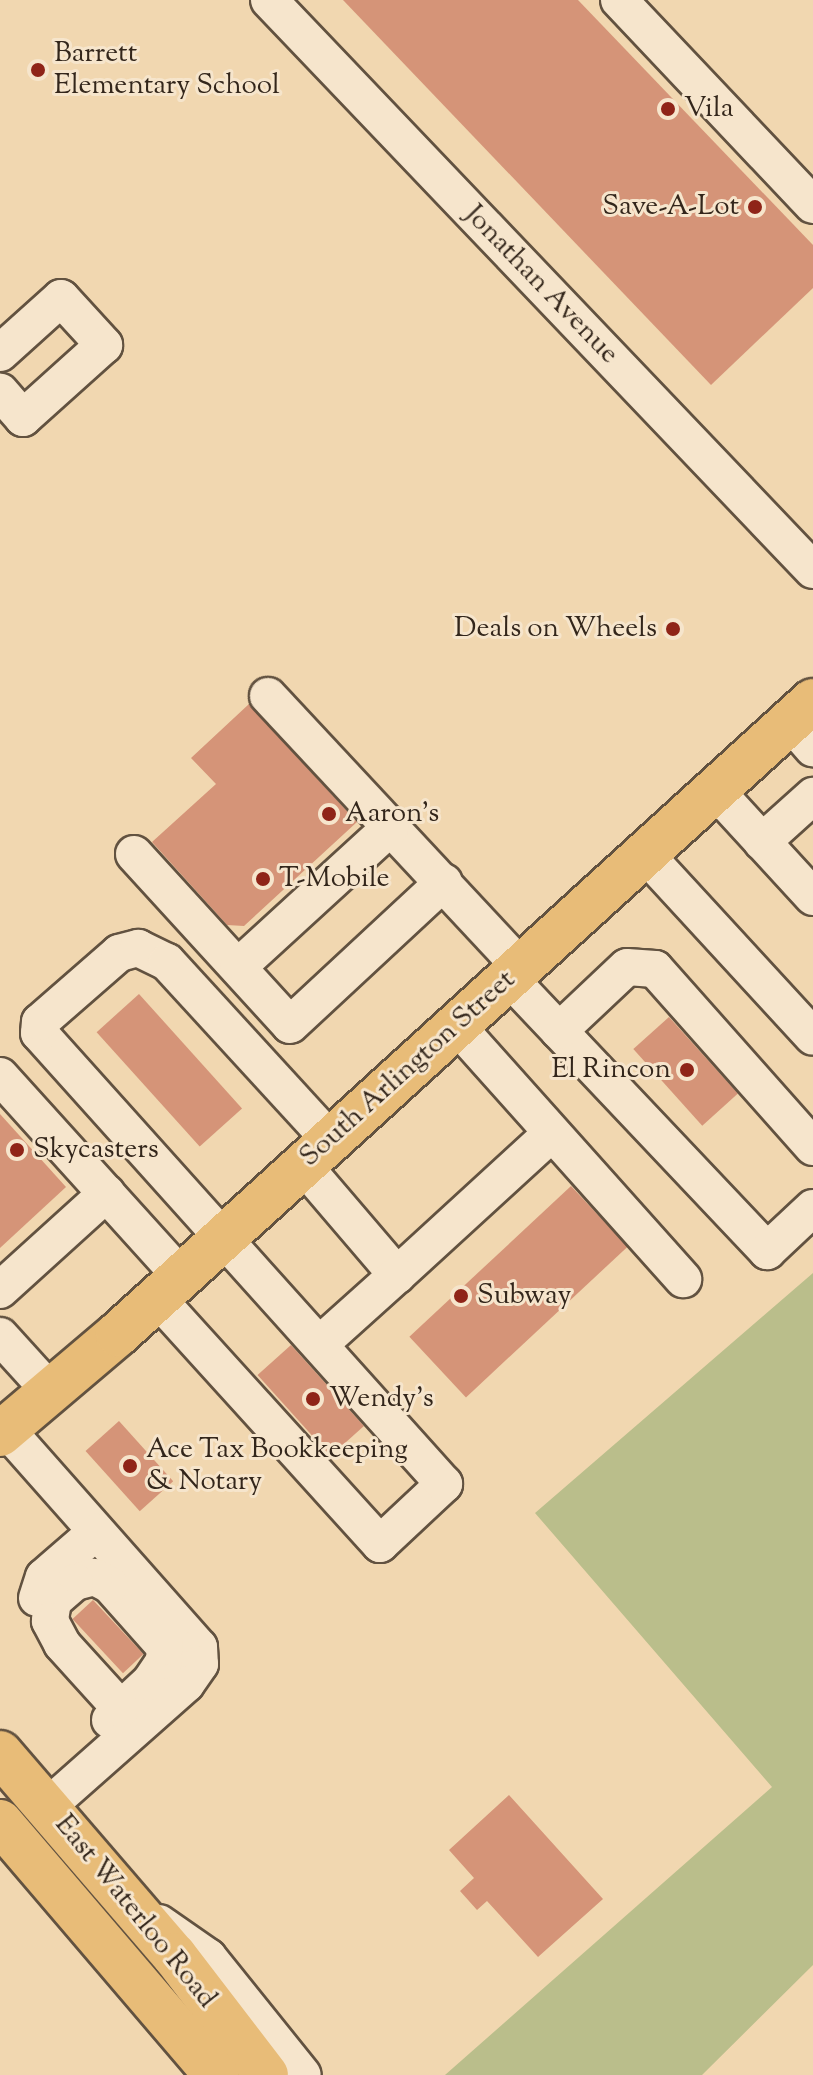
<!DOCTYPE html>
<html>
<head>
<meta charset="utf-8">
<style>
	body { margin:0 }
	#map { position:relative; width:813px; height:2075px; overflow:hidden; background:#f1d7b0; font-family:"Sorts Mill Goudy",serif }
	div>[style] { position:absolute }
	.green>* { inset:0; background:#babe8b }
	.building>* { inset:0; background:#d59478; transform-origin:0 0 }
	.roads { filter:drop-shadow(2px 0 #625240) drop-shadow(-2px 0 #625240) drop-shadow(0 2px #625240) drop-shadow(0 -2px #625240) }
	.minor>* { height:36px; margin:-18px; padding:0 18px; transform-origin:18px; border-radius:18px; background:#f6e5cc }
	.major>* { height:44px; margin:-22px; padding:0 22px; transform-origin:22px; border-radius:22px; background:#e8bc78 }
	.dots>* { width:22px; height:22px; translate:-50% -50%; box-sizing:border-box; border:4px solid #f6e5cc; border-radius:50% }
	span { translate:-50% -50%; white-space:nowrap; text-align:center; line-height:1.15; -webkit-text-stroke:6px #f6e5cc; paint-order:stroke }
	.poi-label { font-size:28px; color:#33261b }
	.left { translate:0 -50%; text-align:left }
	.right { translate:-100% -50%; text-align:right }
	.street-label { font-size:28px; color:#33261b }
</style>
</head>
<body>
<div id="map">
	<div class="green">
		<div style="clip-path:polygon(813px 1273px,813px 1965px,702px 2075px,445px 2075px,772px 1787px,535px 1513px)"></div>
	</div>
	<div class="building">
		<div style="clip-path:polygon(343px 0,578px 0,813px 245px,813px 288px,711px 385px)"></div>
		<div style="clip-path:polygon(249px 704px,357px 822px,244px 926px,227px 925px,152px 842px,216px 784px,191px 758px)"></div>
		<div style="left:139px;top:994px;width:154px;height:57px;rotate:48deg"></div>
		<div style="left:669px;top:1017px;width:103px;height:48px;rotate:48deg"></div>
		<div style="clip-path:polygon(0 1114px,66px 1187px,0 1248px)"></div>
		<div style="left:571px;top:1186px;width:83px;height:221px;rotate:47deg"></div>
		<div style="left:291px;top:1345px;width:109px;height:45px;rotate:48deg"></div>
		<div style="left:119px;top:1421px;width:81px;height:45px;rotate:48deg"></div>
		<div style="left:93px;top:1600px;width:74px;height:28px;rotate:47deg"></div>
		<div style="clip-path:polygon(509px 1795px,603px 1899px,538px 1957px,487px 1901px,477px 1910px,460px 1891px,474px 1878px,449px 1850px)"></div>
	</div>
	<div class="roads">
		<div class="minor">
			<div style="left:269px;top:0;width:788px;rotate:46.34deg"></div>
			<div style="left:619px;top:0;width:282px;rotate:46.6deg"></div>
			<div style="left:0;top:353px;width:82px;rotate:-42deg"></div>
			<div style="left:61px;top:298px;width:64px;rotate:47.5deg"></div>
			<div style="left:104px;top:345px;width:109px;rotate:138deg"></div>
			<div style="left:23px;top:418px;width:35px;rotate:-131deg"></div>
			<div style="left:268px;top:696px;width:371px;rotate:47deg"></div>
			<div style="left:790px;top:722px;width:35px;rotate:49deg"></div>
			<div style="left:715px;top:790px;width:145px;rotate:47.5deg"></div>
			<div style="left:762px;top:842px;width:69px;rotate:-42deg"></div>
			<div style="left:134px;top:854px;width:231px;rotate:47.6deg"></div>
			<div style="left:290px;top:1025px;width:210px;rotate:-42.9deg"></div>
			<div style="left:645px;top:854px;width:248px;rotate:47.4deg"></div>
			<div style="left:238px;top:967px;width:207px;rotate:-42.5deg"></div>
			<div style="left:509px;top:978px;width:376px;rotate:46.6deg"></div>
			<div style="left:767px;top:1251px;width:63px;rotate:-43.1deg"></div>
			<div style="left:456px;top:1025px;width:341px;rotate:48.2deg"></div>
			<div style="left:559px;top:1031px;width:93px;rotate:-43.3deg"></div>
			<div style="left:627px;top:967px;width:28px;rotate:4deg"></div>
			<div style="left:655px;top:969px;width:238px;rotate:48.4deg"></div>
			<div style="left:0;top:1076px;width:270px;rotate:47.9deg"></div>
			<div style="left:303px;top:1165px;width:145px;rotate:49.5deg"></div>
			<div style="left:397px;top:1275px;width:210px;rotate:-42.5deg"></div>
			<div style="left:0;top:1290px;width:144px;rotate:-42.2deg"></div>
			<div style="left:157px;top:1298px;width:332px;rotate:47.8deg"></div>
			<div style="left:380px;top:1544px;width:88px;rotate:-43.2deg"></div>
			<div style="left:444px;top:1484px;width:606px;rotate:-131.92deg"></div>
			<div style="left:39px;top:1033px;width:11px;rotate:-85deg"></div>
			<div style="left:40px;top:1022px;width:105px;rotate:-41.1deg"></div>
			<div style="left:119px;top:953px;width:20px;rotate:-15deg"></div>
			<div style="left:138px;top:948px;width:32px;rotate:26deg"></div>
			<div style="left:167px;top:962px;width:241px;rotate:47.5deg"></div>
			<div style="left:0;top:1336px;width:74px;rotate:47.7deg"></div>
			<div style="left:320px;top:1344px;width:103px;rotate:-41.9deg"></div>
			<div style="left:6px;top:1429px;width:291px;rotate:48.5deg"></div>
			<div style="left:199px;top:1647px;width:17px;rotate:87deg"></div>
			<div style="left:200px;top:1664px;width:24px;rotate:125deg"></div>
			<div style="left:186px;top:1684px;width:184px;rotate:138.5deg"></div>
			<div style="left:37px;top:1598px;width:22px;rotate:-72deg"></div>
			<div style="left:44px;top:1577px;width:69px;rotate:-40.9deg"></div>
			<div style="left:110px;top:1720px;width:16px;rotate:-45deg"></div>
			<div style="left:121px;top:1709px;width:40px;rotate:-43deg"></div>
			<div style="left:150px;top:1682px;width:25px;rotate:-56deg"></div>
			<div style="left:164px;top:1661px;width:14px;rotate:-86deg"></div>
			<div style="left:165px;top:1647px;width:83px;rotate:-131.6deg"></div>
			<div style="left:110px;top:1585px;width:18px;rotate:-153deg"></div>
			<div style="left:94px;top:1577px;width:20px;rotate:165deg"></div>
			<div style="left:75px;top:1582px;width:29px;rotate:139deg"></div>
			<div style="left:53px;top:1601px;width:20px;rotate:99deg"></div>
			<div style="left:50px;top:1621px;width:26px;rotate:62deg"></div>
			<div style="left:62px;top:1644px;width:88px;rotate:47.8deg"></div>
			<div style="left:159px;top:1923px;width:60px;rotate:34.8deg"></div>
			<div style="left:208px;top:1957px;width:151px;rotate:51.2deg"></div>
		</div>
		<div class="major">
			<div style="left:0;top:1434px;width:155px;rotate:-40.3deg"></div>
			<div style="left:118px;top:1334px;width:940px;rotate:-42.33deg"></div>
			<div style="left:0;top:1753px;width:267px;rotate:49.3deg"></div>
			<div style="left:174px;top:1955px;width:151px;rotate:52.5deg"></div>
			<div style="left:0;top:1822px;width:333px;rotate:49.5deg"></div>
		</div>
	</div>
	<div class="dots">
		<div style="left:38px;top:70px;background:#8f2418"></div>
		<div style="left:668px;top:109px;background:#8f2418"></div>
		<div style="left:755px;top:207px;background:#8f2418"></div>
		<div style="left:673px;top:629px;background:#8f2418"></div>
		<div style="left:329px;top:814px;background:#8f2418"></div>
		<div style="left:263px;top:879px;background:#8f2418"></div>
		<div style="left:687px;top:1070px;background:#8f2418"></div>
		<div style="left:17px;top:1150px;background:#8f2418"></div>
		<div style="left:461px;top:1296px;background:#8f2418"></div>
		<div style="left:313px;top:1399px;background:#8f2418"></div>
		<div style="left:130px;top:1466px;background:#8f2418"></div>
	</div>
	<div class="poi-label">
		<span class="left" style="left:54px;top:70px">Barrett<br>Elementary School</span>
		<span class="left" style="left:684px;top:109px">Vila</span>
		<span class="right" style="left:739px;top:207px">Save-A-Lot</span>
		<span class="right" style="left:657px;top:629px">Deals on Wheels</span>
		<span class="left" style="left:345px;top:814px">Aaron's</span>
		<span class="left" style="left:279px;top:879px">T-Mobile</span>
		<span class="right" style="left:671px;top:1070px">El Rincon</span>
		<span class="left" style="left:33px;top:1150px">Skycasters</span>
		<span class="left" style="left:477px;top:1296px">Subway</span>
		<span class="left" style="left:329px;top:1399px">Wendy's</span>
		<span class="left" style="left:146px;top:1466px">Ace Tax Bookkeeping<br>&amp; Notary</span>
	</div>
	<div class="street-label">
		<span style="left:541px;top:285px;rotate:46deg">Jonathan Avenue</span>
		<span style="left:408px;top:1069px;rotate:-42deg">South Arlington Street</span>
		<span style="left:135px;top:1912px;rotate:51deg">East Waterloo Road</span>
	</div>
</div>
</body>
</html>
